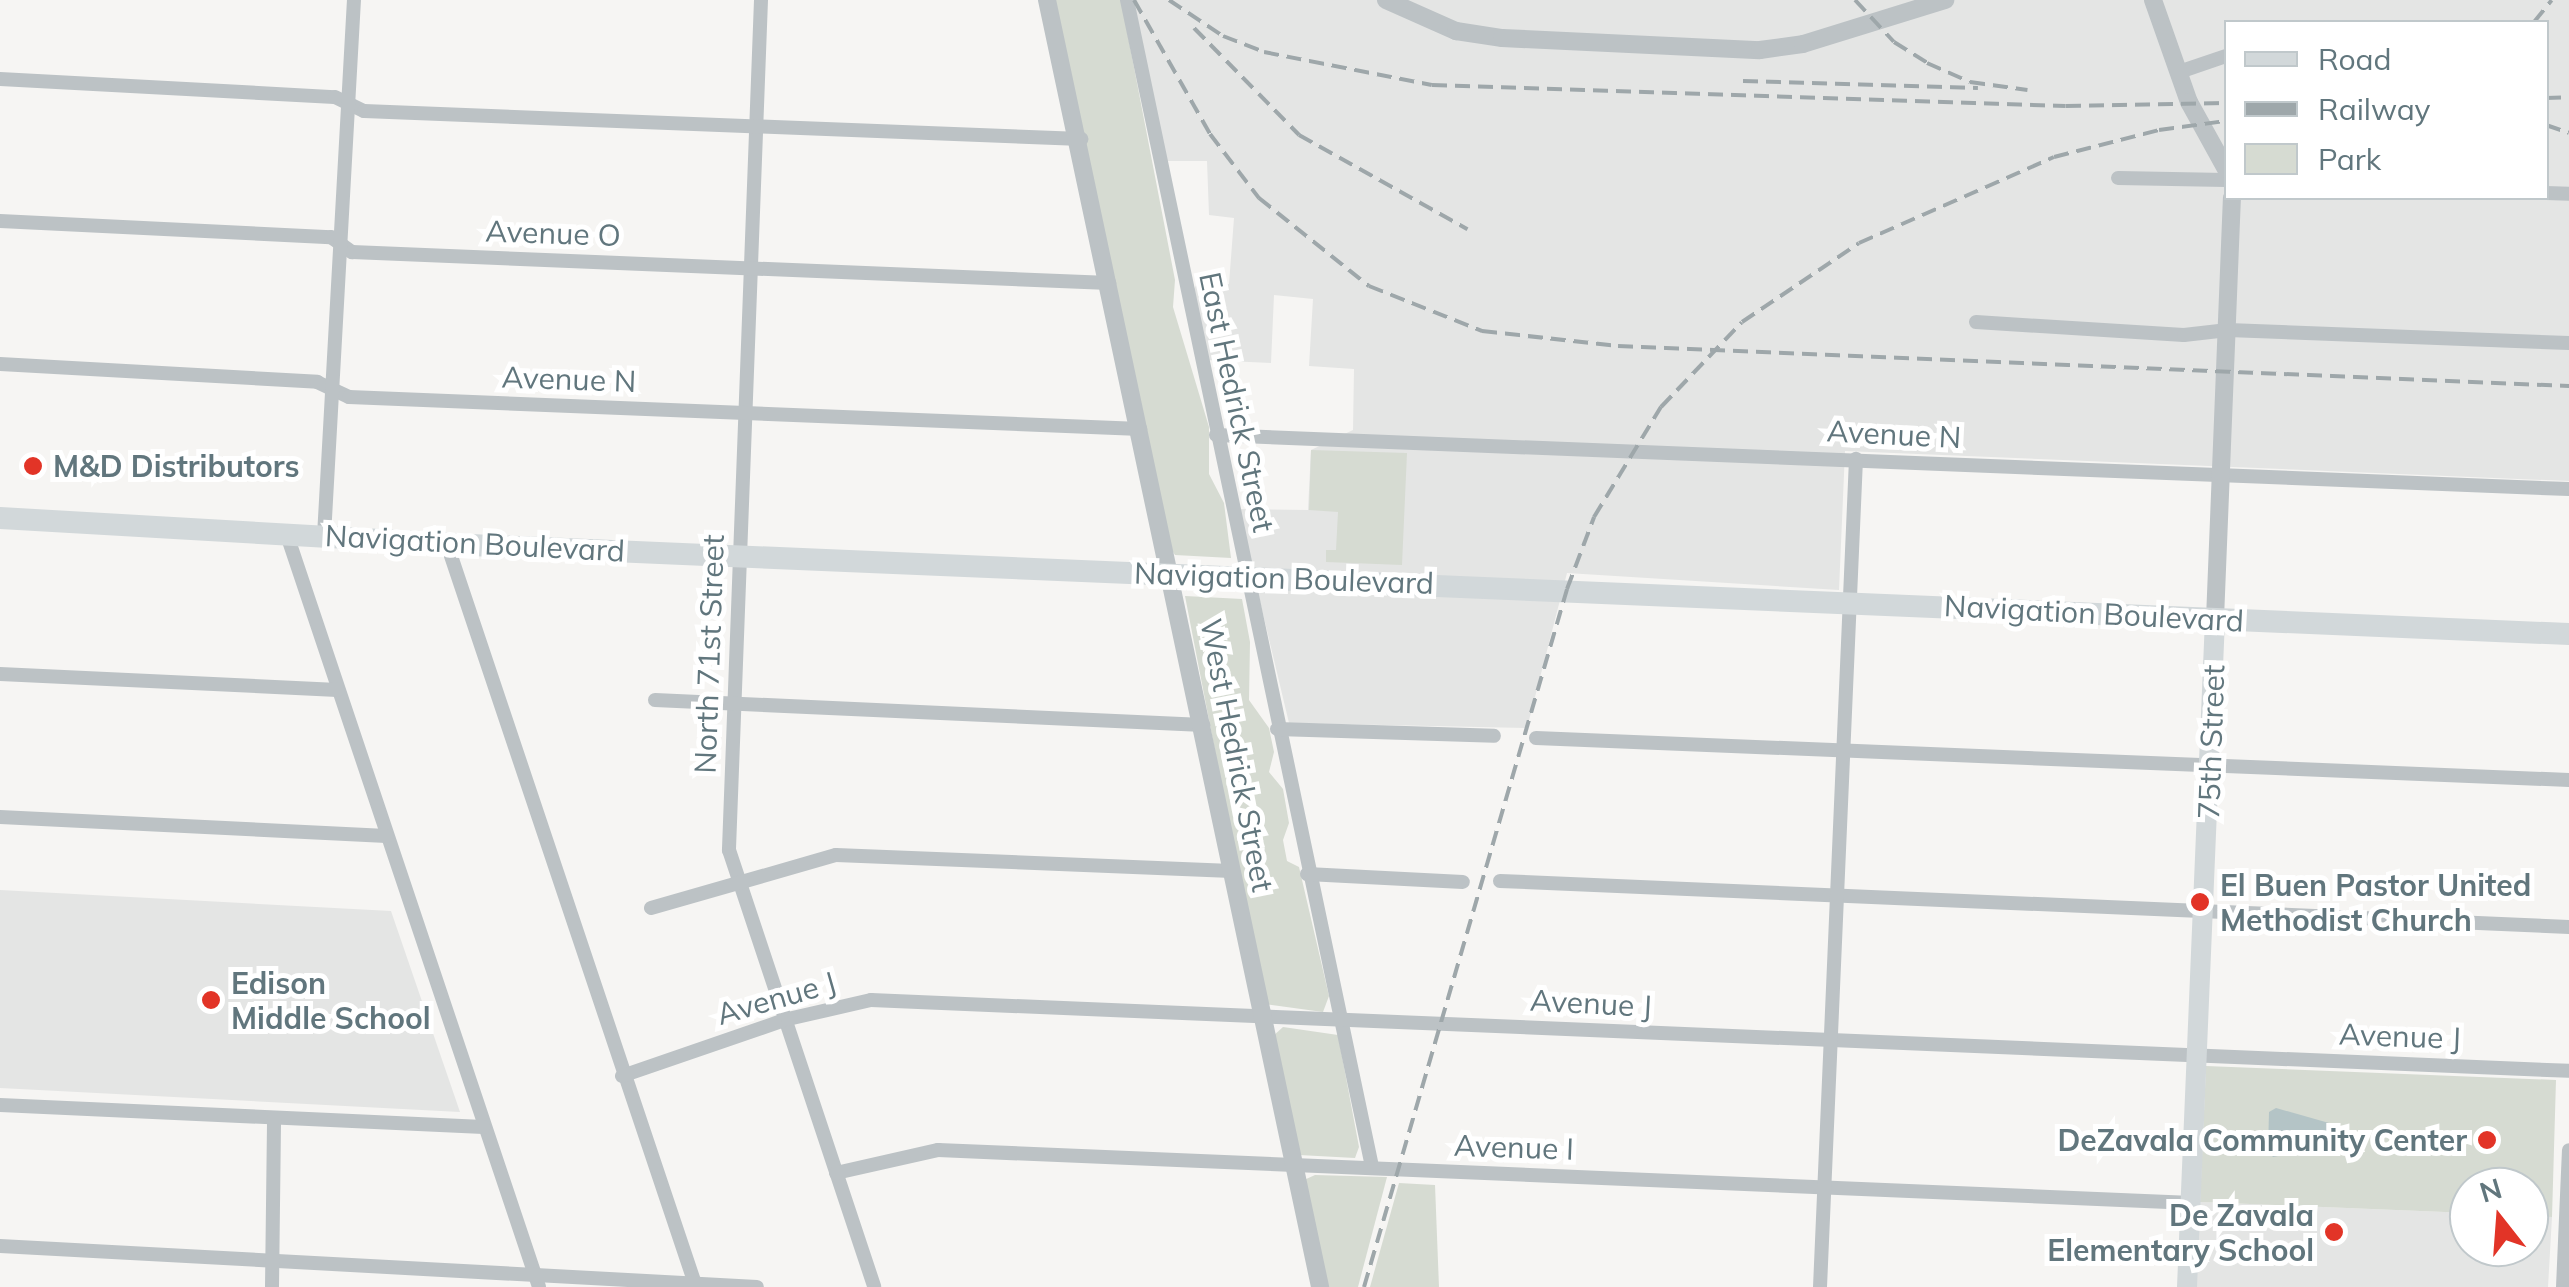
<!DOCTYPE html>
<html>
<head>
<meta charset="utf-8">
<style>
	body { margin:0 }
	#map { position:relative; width:2569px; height:1287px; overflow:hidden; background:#f6f5f3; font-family:Mulish,sans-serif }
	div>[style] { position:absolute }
	.built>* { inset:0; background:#e4e5e4 }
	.green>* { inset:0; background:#d6dbd2 }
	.water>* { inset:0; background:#b4c4c6 }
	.minor>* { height:14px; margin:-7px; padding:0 7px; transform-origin:7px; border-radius:7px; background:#bcc2c5 }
	.tertiary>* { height:18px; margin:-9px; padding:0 9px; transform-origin:9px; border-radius:9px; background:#bcc2c5 }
	.secondary>* { height:20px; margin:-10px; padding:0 10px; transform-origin:10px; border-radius:10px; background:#d2d8da }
	.primary>* { height:22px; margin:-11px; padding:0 11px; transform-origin:11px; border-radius:11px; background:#d2d8da }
	.rail>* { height:4px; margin-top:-2px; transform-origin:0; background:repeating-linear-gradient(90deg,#9ea7aa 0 15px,transparent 0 23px) }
	.dots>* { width:28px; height:28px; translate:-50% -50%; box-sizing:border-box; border:5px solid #fff; border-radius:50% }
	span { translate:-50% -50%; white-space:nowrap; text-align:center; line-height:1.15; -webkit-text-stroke:10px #fff; paint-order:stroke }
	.street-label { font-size:30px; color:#61767d }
	.poi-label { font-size:30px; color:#61767d; font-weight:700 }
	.left { translate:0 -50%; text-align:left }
	.right { translate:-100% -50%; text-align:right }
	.legend { position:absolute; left:2224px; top:20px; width:325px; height:180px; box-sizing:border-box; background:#fff; border:2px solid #c0c8cb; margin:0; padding:12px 18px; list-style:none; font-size:30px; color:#61767d }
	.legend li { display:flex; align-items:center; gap:20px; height:50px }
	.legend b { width:50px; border:2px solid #c0c8cb }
	.north { position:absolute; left:2449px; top:1167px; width:100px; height:100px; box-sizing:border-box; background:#fff; border:2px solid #c0c8cb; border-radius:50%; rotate:343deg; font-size:28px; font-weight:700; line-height:40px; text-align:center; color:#61767d }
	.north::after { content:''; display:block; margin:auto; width:35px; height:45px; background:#e23427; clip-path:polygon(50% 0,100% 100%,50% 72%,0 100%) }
</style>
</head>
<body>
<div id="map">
	<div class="built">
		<div style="clip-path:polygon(evenodd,1121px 0,2569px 0,2569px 481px,1845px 451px,1839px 590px,1567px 573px,1527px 728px,1289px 723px,1238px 509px,1308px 510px,1311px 450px,1353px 430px,1354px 369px,1309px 366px,1313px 299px,1274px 295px,1271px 363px,1206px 360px,1191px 294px,1198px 282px,1229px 284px,1234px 218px,1209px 215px,1207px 161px,1163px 161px,1121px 0,2226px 22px,2546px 22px,2546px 198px,2226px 198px,2226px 22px)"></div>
		<div style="clip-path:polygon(0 890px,391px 911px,460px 1112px,0 1088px)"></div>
		<div style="clip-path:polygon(2200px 1202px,2469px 1213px,2469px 1247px,2529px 1247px,2529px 1216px,2552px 1217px,2548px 1287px,2196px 1287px)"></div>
	</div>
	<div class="green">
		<div style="clip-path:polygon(1054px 0,1121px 0,1175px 280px,1173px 307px,1209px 427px,1209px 474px,1224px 503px,1231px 558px,1175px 555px,1171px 549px)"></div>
		<div style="clip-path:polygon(1311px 450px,1407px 453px,1402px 565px,1326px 562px,1326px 550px,1336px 550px,1338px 512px,1309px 510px)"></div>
		<div style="clip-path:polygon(1185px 596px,1242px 599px,1250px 642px,1249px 700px,1269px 728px,1274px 752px,1269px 772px,1283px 789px,1289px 823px,1283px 840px,1287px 861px,1299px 867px,1329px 996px,1323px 1012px,1264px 1004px)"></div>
		<div style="clip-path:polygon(1283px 1027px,1338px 1035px,1359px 1147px,1355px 1158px,1299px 1155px,1272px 1037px)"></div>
		<div style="clip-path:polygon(2206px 1066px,2556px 1080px,2552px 1217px,2529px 1216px,2529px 1187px,2469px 1187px,2469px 1213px,2200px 1202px)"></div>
		<div style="clip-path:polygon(1315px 1175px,1387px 1177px,1358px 1287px,1325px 1287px,1304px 1180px)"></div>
		<div style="clip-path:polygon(1399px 1183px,1435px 1185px,1439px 1287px,1370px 1287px)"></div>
	</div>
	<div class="water">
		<div style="clip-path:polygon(2276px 1108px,2329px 1123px,2328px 1146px,2273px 1157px,2268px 1151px,2269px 1112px)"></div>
	</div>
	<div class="minor">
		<div style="left:761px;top:0;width:851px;rotate:92.16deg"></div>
		<div style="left:729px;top:850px;width:460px;rotate:71.6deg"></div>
		<div style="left:1127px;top:0;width:1192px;rotate:78.14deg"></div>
		<div style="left:2179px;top:72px;width:50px;rotate:-18.8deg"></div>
		<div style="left:0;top:79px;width:335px;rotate:3.1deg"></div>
		<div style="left:335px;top:97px;width:32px;rotate:26deg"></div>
		<div style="left:364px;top:111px;width:718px;rotate:2.24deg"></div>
		<div style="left:2118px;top:178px;width:108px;rotate:1.1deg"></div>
		<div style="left:2546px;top:193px;width:23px;rotate:2deg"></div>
		<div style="left:0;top:221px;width:331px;rotate:2.8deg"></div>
		<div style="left:331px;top:237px;width:26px;rotate:36deg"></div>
		<div style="left:352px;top:252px;width:758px;rotate:2.35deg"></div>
		<div style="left:1976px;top:322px;width:208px;rotate:3.6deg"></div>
		<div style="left:2184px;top:335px;width:44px;rotate:-6.5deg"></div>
		<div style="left:2228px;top:330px;width:341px;rotate:2.2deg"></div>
		<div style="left:0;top:364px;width:318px;rotate:3.2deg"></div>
		<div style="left:317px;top:382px;width:35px;rotate:25deg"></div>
		<div style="left:349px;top:397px;width:792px;rotate:2.32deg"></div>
		<div style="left:1216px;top:435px;width:1354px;rotate:2.29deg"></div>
		<div style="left:286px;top:532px;width:796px;rotate:71.47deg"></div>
		<div style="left:324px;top:536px;width:537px;rotate:-86.8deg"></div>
		<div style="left:447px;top:544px;width:780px;rotate:71.47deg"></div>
		<div style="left:0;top:674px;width:338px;rotate:2.7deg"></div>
		<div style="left:655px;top:700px;width:549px;rotate:2.61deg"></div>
		<div style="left:1277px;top:729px;width:217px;rotate:1.8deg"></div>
		<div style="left:1536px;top:738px;width:1034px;rotate:2.33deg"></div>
		<div style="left:0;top:817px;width:387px;rotate:2.8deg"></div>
		<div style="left:1307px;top:874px;width:156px;rotate:2.9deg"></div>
		<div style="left:1500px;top:881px;width:1070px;rotate:2.46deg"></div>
		<div style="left:651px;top:908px;width:192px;rotate:-16deg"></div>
		<div style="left:836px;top:855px;width:396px;rotate:2.3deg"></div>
		<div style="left:622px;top:1076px;width:176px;rotate:-19deg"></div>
		<div style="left:788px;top:1019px;width:85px;rotate:-12.9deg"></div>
		<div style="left:871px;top:1000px;width:1699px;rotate:2.39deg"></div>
		<div style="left:0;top:1105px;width:484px;rotate:2.6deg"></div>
		<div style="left:836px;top:1173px;width:105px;rotate:-12.7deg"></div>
		<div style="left:938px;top:1150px;width:1255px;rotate:2.42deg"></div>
		<div style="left:0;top:1246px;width:758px;rotate:3.1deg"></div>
		<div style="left:272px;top:1287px;width:169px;rotate:-89.3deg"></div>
		<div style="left:1820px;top:1287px;width:829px;rotate:-87.51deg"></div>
		<div style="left:2563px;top:1287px;width:137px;rotate:-87.5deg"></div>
	</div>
	<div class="tertiary">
		<div style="left:1047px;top:0;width:1316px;rotate:78.02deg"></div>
		<div style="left:1386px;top:0;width:77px;rotate:23.9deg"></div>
		<div style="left:1456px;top:31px;width:47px;rotate:8.7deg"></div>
		<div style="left:1502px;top:38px;width:258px;rotate:2.7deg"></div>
		<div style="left:1760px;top:50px;width:43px;rotate:-7.9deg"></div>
		<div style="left:1803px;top:44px;width:149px;rotate:-17.2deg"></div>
		<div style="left:2153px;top:0;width:108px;rotate:70.6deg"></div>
		<div style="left:2189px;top:102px;width:77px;rotate:61.1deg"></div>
		<div style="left:2215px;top:619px;width:421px;rotate:-87.7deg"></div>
	</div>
	<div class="secondary">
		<div style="left:2187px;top:1287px;width:669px;rotate:-87.6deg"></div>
	</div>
	<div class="primary">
		<div style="left:0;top:518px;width:448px;rotate:3.3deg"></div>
		<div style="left:447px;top:544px;width:2124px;rotate:2.43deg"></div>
	</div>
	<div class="rail">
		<div style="left:1134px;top:0;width:154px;rotate:60.4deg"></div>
		<div style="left:1210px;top:134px;width:81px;rotate:52.6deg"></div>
		<div style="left:1259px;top:198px;width:141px;rotate:38.7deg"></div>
		<div style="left:1369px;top:286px;width:122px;rotate:21.7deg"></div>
		<div style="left:1482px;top:331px;width:137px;rotate:6.3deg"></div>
		<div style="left:1618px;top:346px;width:952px;rotate:2.41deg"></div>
		<div style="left:1169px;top:0;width:65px;rotate:33.7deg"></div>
		<div style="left:1223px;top:36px;width:44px;rotate:21.3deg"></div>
		<div style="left:1264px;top:52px;width:171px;rotate:11.1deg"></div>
		<div style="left:1432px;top:85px;width:634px;rotate:1.9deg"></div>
		<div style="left:2066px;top:106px;width:160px;rotate:-1.1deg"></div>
		<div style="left:1855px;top:0;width:57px;rotate:47.1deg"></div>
		<div style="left:1894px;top:42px;width:39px;rotate:32deg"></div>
		<div style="left:1927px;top:63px;width:47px;rotate:23.8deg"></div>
		<div style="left:1970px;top:82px;width:58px;rotate:8deg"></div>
		<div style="left:2534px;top:22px;width:28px;rotate:-51deg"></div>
		<div style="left:1194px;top:28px;width:150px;rotate:45.5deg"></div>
		<div style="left:1299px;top:135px;width:193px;rotate:29.2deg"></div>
		<div style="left:1743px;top:81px;width:235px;rotate:1.7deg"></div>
		<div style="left:2546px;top:98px;width:23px;rotate:-2deg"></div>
		<div style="left:2546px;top:125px;width:24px;rotate:19deg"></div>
		<div style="left:1364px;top:1287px;width:727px;rotate:-73.78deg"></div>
		<div style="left:1567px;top:589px;width:77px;rotate:-69.4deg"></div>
		<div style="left:1594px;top:517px;width:129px;rotate:-58.7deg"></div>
		<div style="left:1661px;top:407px;width:117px;rotate:-46.4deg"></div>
		<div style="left:1742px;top:322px;width:141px;rotate:-34deg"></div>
		<div style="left:1859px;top:243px;width:213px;rotate:-23.8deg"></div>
		<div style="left:2054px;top:157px;width:108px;rotate:-14.4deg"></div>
		<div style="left:2159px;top:130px;width:68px;rotate:-7.7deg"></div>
	</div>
	<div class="dots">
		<div style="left:33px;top:466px;background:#e23427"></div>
		<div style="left:2200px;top:902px;background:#e23427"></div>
		<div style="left:211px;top:1000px;background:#e23427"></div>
		<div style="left:2487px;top:1140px;background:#e23427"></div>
		<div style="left:2334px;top:1232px;background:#e23427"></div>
	</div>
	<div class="street-label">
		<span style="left:553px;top:233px;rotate:2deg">Avenue O</span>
		<span style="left:569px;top:379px;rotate:2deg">Avenue N</span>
		<span style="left:1237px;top:402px;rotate:78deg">East Hedrick Street</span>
		<span style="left:1894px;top:434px;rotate:3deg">Avenue N</span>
		<span style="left:475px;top:543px;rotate:3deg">Navigation Boulevard</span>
		<span style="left:1284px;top:578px;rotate:2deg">Navigation Boulevard</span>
		<span style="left:2094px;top:613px;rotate:3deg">Navigation Boulevard</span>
		<span style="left:709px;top:654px;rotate:-88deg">North 71st Street</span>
		<span style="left:2211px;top:742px;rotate:-88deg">75th Street</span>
		<span style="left:1237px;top:755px;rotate:79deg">West Hedrick Street</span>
		<span style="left:776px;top:998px;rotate:-16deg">Avenue J</span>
		<span style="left:1591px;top:1003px;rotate:3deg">Avenue J</span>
		<span style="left:2400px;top:1036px;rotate:2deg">Avenue J</span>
		<span style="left:1514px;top:1147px;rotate:2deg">Avenue I</span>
	</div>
	<div class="poi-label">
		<span class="left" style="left:53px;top:466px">M&amp;D Distributors</span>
		<span class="left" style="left:2220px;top:902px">El Buen Pastor United<br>Methodist Church</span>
		<span class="left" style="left:231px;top:1000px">Edison<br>Middle School</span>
		<span class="right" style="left:2467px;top:1140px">DeZavala Community Center</span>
		<span class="right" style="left:2314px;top:1232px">De Zavala<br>Elementary School</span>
	</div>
	<ul class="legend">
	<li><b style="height:12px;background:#d2d8da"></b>Road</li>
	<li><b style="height:12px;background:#9ea7aa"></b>Railway</li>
	<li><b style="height:28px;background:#d6dbd2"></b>Park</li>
	</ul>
	<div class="north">N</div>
</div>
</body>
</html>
